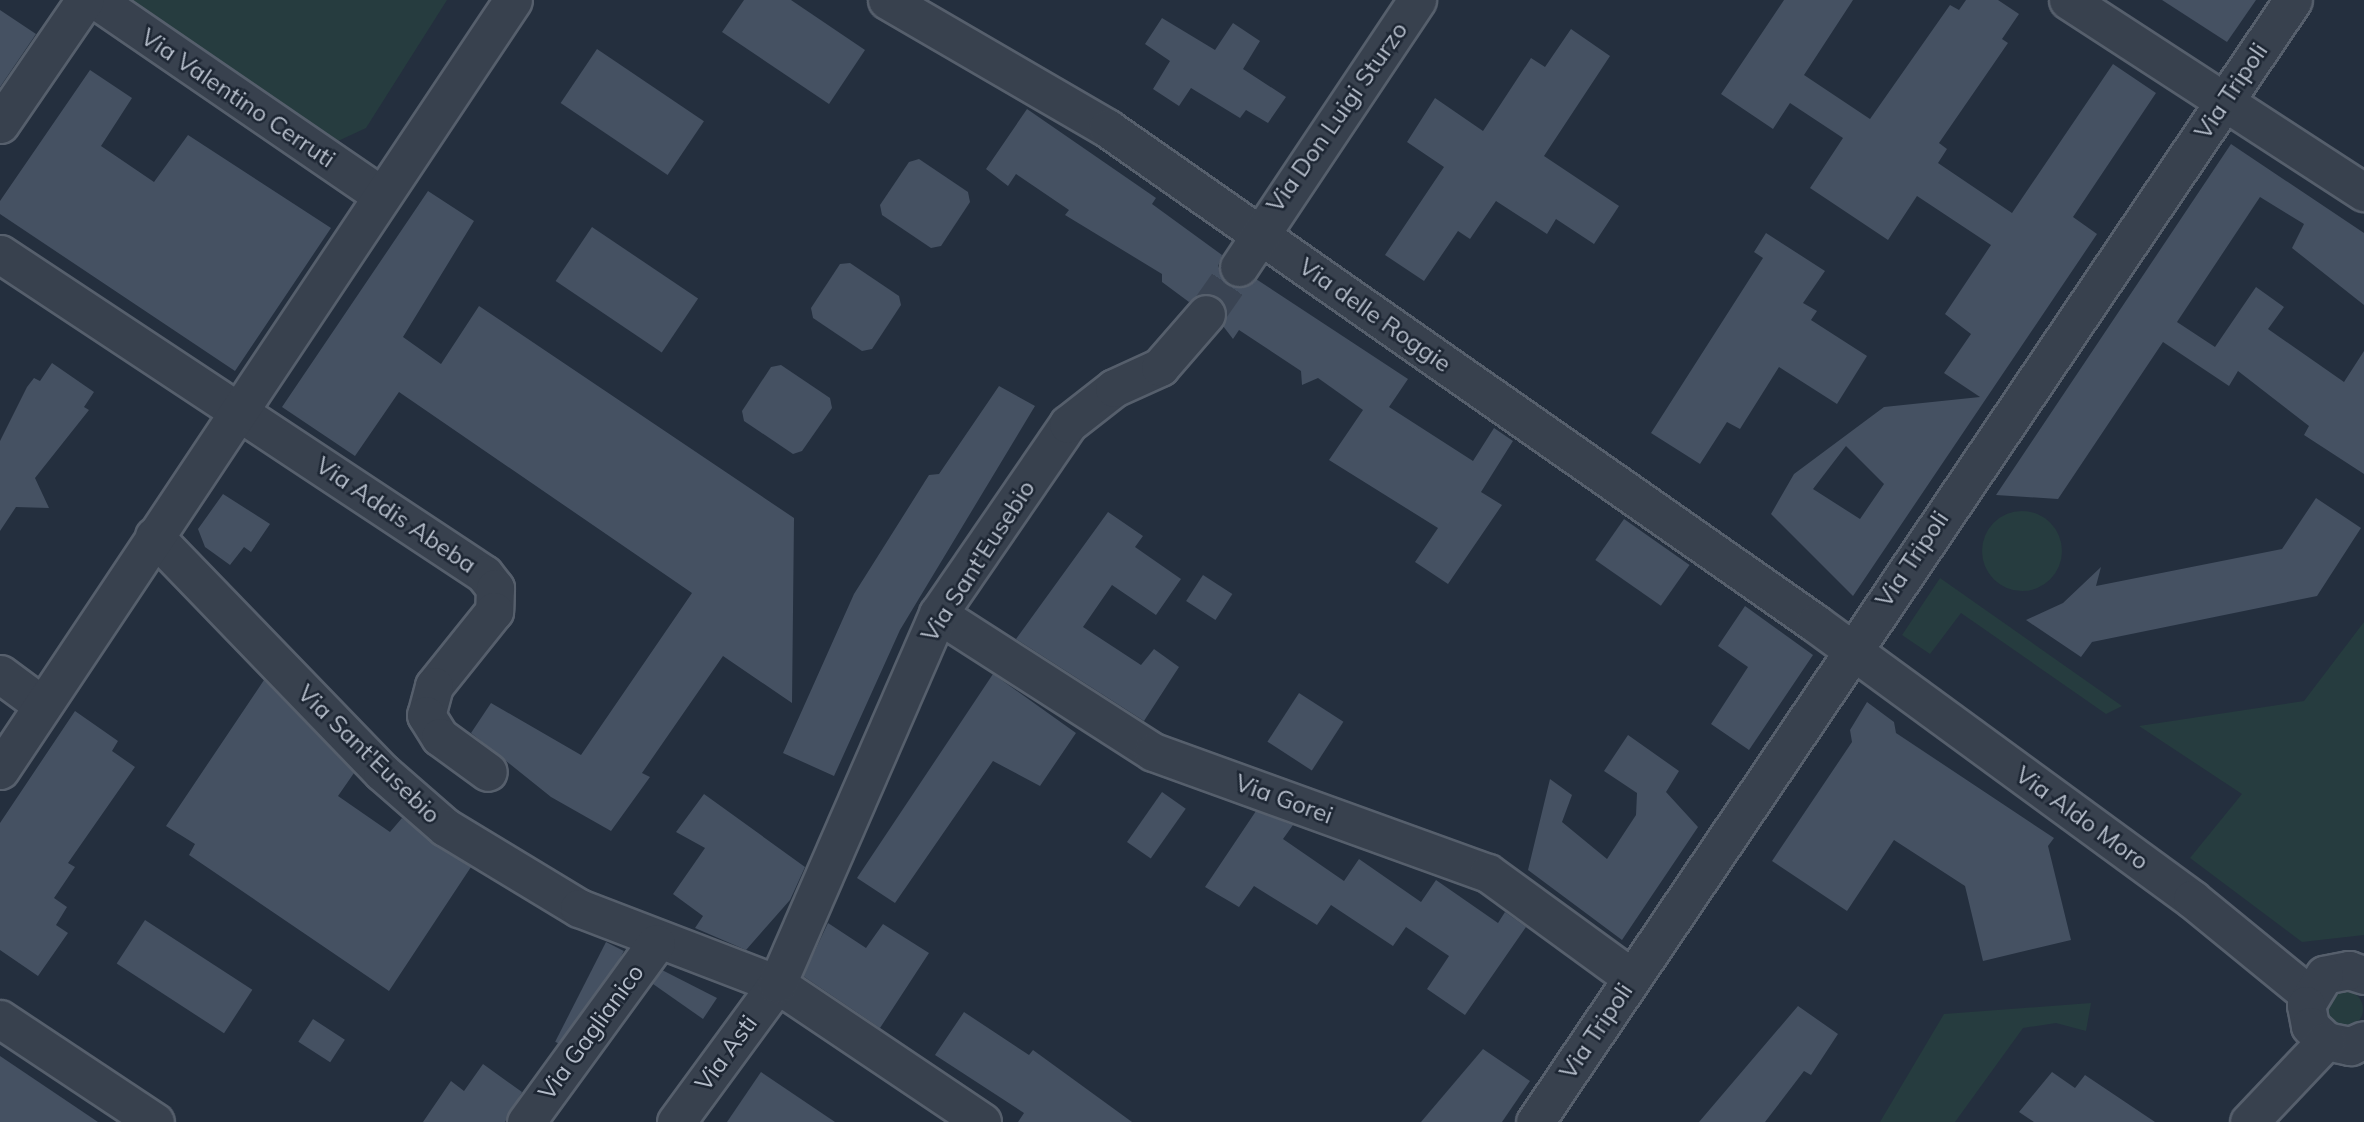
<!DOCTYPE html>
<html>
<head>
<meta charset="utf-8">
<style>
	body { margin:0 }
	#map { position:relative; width:2364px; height:1122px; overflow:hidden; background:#242f3e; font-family:Mulish,sans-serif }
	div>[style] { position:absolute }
	.green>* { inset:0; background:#263c3f }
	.round { border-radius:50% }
	.building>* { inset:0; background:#455162; transform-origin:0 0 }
	.minor-tunnel>* { height:37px; margin-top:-18.5px; transform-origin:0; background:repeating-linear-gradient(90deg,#3a4453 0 37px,transparent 0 55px) }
	.roads { filter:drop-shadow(2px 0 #565f6c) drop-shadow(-2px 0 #565f6c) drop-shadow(0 2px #565f6c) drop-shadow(0 -2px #565f6c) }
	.minor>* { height:37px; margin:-18.5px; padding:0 18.5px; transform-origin:18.5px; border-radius:18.5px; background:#38414e }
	span { translate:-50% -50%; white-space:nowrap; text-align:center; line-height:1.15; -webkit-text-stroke:5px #1d2633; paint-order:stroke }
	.street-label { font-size:24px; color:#b4bcc9 }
</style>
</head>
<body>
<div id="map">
	<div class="green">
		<div style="clip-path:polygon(130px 0,447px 0,366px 128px,338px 141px)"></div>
		<div class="round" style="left:1982px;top:511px;width:80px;height:80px"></div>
		<div style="clip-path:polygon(1940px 578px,2122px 706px,2106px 714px,1961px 613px,1930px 654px,1902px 635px)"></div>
		<div style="clip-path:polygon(2364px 622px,2364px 935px,2302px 942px,2190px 858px,2242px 794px,2139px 726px,2304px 701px)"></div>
		<div class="round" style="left:2327px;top:991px;width:36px;height:36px"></div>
		<div style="clip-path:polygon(2091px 1003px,2086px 1031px,2056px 1023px,2023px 1028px,1955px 1122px,1880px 1122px,1944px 1014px)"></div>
	</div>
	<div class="building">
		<div style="clip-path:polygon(744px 0,791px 0,865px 50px,829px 104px,722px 32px)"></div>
		<div style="clip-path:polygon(evenodd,1784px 0,1853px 0,1804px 75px,1870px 119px,1950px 5px,1959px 10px,1966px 0,1998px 0,2019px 14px,2002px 39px,2008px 43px,1939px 143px,1947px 149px,1938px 163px,2012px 213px,2113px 64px,2156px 93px,2073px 217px,2097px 234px,1853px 596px,1771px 514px,1794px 474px,1884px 407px,1980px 397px,1944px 373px,1971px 334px,1945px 314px,1991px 245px,1917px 196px,1888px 240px,1810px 188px,1843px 138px,1790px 103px,1773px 129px,1721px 94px,1784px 0,1846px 446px,1884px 484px,1860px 519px,1813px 489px,1846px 446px)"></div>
		<div style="clip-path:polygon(2162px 0,2256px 0,2227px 42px)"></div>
		<div style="clip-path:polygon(0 10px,36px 34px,0 87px)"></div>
		<div style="clip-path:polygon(1162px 18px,1215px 50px,1233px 23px,1260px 41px,1243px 69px,1286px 97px,1268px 123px,1246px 110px,1240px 118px,1191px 88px,1179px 106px,1153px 89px,1170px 61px,1145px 44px)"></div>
		<div style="clip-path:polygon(1571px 29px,1610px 56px,1544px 156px,1619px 206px,1594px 244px,1556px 219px,1547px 234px,1496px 201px,1470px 239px,1458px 231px,1424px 281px,1385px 255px,1444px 167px,1407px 142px,1435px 98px,1483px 131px,1531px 58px,1545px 67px)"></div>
		<div style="left:597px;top:49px;width:129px;height:65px;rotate:34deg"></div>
		<div style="clip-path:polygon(90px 70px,132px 98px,101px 146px,154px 182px,188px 135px,331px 228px,235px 371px,0 214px,0 201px)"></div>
		<div style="clip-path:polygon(1027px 109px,1156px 198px,1152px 204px,1222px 255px,1218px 266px,1227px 284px,1238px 288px,1256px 279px,1408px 379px,1389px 407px,1473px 461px,1494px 428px,1513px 441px,1481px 492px,1502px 505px,1448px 584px,1415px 562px,1438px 528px,1329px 460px,1363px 410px,1318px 378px,1302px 385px,1301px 371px,1239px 330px,1233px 339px,1223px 326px,1226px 308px,1219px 298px,1200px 294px,1189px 302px,1162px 282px,1162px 274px,1065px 215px,1069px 210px,1016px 174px,1008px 186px,986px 169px)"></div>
		<div style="clip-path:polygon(2231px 144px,2364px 233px,2364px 305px,2292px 248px,2304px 224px,2260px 197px,2177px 322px,2215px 347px,2256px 287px,2284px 307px,2268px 329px,2344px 382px,2364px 351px,2364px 474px,2304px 435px,2309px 426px,2238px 371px,2229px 386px,2163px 342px,2058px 499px,1996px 495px)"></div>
		<div style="clip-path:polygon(919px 159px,968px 192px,970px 202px,941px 246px,931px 248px,882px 215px,880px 205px,909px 162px)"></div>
		<div style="clip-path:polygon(428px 191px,474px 221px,403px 337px,441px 364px,479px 306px,794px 518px,792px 703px,723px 656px,642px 773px,650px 777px,611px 831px,551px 797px,471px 733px,491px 703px,581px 755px,692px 593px,399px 392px,355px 456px,282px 407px)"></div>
		<div style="left:592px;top:227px;width:128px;height:65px;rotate:34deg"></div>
		<div style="clip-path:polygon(1766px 233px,1825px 271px,1803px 303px,1817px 311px,1811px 320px,1867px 356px,1837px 404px,1779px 367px,1740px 429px,1727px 422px,1700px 464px,1651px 433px,1763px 258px,1754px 252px)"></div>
		<div style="clip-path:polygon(850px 263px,899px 296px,901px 305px,872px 349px,862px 351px,813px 318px,811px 308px,840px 264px)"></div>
		<div style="clip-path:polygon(52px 363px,94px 392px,84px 407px,89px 410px,35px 478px,49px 508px,16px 507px,0 531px,0 441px,27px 387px,34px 378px,40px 381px)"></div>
		<div style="clip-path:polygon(781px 365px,830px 398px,832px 408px,802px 451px,793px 454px,744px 421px,742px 411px,771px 367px)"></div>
		<div style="clip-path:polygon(999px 386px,1035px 406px,900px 630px,834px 776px,783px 753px,854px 594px,929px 475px,939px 474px)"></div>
		<div style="clip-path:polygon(223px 494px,270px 524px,251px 552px,244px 547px,230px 565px,205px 547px,198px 529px)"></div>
		<div style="clip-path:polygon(2316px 498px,2361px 528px,2317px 596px,2092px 642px,2081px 657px,2026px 620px,2063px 603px,2101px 567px,2096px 586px,2282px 549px)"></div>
		<div style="clip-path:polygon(1108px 512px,1143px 536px,1135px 547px,1181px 579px,1156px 615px,1112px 585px,1083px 627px,1141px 665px,1154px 649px,1179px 667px,1144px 721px,1016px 639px)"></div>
		<div style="left:1624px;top:519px;width:80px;height:50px;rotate:35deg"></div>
		<div style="left:1203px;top:575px;width:35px;height:31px;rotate:33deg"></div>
		<div style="clip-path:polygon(1745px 606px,1813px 655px,1749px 750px,1711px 724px,1748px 667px,1718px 646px)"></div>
		<div style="clip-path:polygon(993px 674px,1076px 733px,1040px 786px,993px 761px,895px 903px,857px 878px)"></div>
		<div style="clip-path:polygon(264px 680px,354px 773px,338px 796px,390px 832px,402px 818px,471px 867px,389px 991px,189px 855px,195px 844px,166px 826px)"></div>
		<div style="left:1299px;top:693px;width:53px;height:58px;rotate:33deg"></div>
		<div style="clip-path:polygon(1867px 702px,1894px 722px,1896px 733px,2054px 838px,2048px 846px,2071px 940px,1983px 961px,1965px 886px,1894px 840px,1847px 911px,1772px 861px,1852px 742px,1850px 730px)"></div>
		<div style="clip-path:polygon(75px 711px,118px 741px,112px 751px,135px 767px,68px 863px,75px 867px,54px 898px,67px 907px,56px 925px,68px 933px,38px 976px,0 950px,0 823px)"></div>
		<div style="clip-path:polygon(1628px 735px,1679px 771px,1666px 792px,1698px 827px,1622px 940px,1528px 870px,1550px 779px,1572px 795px,1562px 822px,1607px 859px,1636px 815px,1637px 793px,1604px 771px)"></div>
		<div style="left:1162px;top:792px;width:29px;height:61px;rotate:35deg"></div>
		<div style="clip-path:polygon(704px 794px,805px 867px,790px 900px,746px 950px,695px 928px,703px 916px,673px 894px,705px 848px,676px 832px)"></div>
		<div style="clip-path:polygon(1256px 811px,1293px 825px,1283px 839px,1344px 881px,1359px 859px,1421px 902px,1436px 880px,1498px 923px,1505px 912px,1526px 927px,1465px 1015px,1427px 989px,1449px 956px,1406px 927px,1393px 946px,1331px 905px,1317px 925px,1254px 886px,1239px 907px,1205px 887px)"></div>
		<div style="left:145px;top:920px;width:128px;height:52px;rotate:33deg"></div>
		<div style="clip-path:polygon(828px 923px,866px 948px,883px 924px,929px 953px,880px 1028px,803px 976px)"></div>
		<div style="left:606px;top:942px;width:20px;height:112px;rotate:27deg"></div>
		<div style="clip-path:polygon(662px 970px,717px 998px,703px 1019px,653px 984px)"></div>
		<div style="clip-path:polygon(1798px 1006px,1838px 1034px,1811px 1075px,1804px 1071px,1765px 1122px,1699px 1122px)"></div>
		<div style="clip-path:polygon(964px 1012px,1029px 1055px,1033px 1050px,1132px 1122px,1018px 1122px,1024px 1113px,935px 1055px)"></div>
		<div style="left:313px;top:1019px;width:38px;height:27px;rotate:33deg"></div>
		<div style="clip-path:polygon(1483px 1049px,1530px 1081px,1502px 1122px,1421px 1122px)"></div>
		<div style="clip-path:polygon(0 1056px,98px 1122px,0 1122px)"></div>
		<div style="clip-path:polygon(483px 1064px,522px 1092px,505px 1122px,423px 1122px,451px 1081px,464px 1091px)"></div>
		<div style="clip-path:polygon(761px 1072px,835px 1122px,727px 1122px)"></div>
		<div style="clip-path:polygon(2052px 1072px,2075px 1088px,2085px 1075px,2155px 1122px,2034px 1122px,2019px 1112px)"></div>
	</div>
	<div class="minor-tunnel">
		<div style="left:1206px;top:314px;width:57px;rotate:-54.9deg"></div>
	</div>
	<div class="roads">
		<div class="minor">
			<div style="left:96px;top:0;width:345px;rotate:34.4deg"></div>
			<div style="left:887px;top:0;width:255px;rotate:30.2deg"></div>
			<div style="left:1107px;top:128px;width:864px;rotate:34.96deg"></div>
			<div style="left:1815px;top:623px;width:467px;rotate:36.2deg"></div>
			<div style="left:2192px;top:899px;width:150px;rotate:39.3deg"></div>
			<div style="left:2068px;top:0;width:353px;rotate:33deg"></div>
			<div style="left:0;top:124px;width:150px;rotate:-55.6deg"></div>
			<div style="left:0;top:254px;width:580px;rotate:33.47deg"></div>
			<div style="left:484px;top:574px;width:18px;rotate:52deg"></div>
			<div style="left:495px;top:588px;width:23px;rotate:92deg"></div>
			<div style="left:494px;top:611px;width:96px;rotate:128.7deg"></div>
			<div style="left:434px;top:686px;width:30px;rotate:105deg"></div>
			<div style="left:426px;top:715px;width:26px;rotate:58deg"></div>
			<div style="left:440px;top:737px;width:59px;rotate:36.1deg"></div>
			<div style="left:1239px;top:267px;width:321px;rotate:-56.3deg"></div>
			<div style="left:154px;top:536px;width:328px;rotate:46deg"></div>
			<div style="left:382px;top:772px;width:84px;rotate:41.1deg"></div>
			<div style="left:445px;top:827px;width:157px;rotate:31.2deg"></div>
			<div style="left:579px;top:908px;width:212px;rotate:21deg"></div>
			<div style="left:777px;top:984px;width:247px;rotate:33.9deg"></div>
			<div style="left:938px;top:614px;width:255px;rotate:32.7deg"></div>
			<div style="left:1153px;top:752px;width:356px;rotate:19.9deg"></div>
			<div style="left:1488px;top:873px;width:178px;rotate:36.1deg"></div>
			<div style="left:0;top:674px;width:52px;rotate:36.4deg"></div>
			<div style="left:0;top:770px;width:925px;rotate:-56.33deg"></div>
			<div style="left:2364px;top:975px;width:16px;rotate:-162deg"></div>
			<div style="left:2349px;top:970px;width:25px;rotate:169deg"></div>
			<div style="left:2324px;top:975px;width:35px;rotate:121deg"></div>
			<div style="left:2306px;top:1005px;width:21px;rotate:79deg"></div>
			<div style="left:2310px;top:1026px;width:22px;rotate:43deg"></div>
			<div style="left:2326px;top:1041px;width:25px;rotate:12deg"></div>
			<div style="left:2350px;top:1046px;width:15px;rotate:-23deg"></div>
			<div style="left:0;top:1019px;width:186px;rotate:33.6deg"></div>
			<div style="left:526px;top:1122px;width:221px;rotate:-54deg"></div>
			<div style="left:676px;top:1122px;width:171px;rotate:-53.8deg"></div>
			<div style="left:777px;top:984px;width:404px;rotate:-66.5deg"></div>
			<div style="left:938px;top:614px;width:230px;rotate:-55.6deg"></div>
			<div style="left:1068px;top:424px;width:58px;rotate:-38deg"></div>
			<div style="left:1114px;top:388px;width:51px;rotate:-24.5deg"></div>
			<div style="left:1160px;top:367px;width:70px;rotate:-49deg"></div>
			<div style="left:1535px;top:1122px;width:1354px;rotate:-55.96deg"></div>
			<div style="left:2249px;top:1122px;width:112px;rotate:-46.5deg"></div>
		</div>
	</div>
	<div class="street-label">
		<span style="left:2231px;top:91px;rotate:-56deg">Via Tripoli</span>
		<span style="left:238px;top:98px;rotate:34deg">Via Valentino Cerruti</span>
		<span style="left:1337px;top:117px;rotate:-55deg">Via Don Luigi Sturzo</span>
		<span style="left:1375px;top:315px;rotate:35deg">Via delle Roggie</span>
		<span style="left:396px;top:515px;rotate:34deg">Via Addis Abeba</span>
		<span style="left:1912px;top:559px;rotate:-56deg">Via Tripoli</span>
		<span style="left:978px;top:561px;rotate:-57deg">Via Sant'Eusebio</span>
		<span style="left:369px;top:754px;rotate:44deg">Via Sant'Eusebio</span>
		<span style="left:1284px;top:799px;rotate:20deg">Via Gorei</span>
		<span style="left:2082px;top:818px;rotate:36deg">Via Aldo Moro</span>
		<span style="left:1596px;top:1031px;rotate:-56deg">Via Tripoli</span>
		<span style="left:591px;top:1032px;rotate:-54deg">Via Gaglianico</span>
		<span style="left:726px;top:1053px;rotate:-54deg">Via Asti</span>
	</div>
</div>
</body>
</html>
